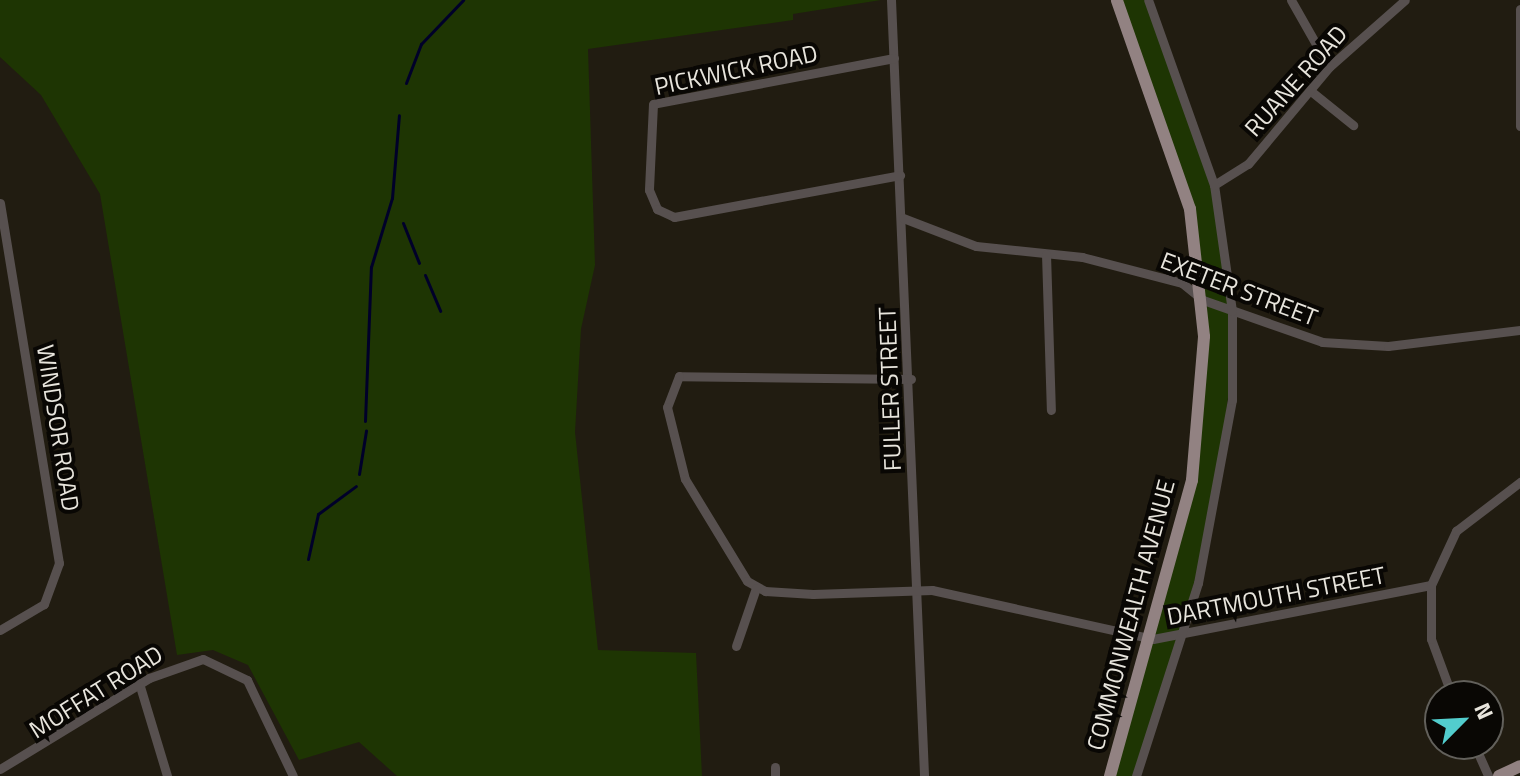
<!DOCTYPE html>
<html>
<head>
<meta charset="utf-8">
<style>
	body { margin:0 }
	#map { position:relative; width:1520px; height:776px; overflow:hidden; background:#211c11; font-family:"Titillium Web",sans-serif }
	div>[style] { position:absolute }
	.green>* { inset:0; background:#1e3503 }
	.stream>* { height:3px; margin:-1.5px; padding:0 1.5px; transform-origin:1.5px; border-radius:1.5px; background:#000029 }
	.minor>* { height:9px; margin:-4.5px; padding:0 4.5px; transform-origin:4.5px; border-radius:4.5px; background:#57504f }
	.major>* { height:12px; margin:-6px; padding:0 6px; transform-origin:6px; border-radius:6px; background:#928282 }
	span { translate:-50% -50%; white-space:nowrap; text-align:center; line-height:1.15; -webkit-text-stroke:8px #090704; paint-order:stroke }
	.street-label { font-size:24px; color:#e8e5dd }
	.north { position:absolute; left:1424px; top:680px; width:80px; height:80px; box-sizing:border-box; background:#090704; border:2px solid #62605b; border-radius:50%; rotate:66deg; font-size:22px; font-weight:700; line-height:32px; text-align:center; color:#e8e5dd }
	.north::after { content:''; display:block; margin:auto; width:28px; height:36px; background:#52cdcd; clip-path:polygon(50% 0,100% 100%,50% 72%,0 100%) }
</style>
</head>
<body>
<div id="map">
	<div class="green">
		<div style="clip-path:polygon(0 0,881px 0,793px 14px,793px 20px,588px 49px,595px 265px,581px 329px,575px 432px,598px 650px,696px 653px,702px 776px,397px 776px,359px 742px,299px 760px,248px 665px,213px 650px,177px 655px,100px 194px,41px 95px,0 57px)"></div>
		<div style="clip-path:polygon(1117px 0,1148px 0,1190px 105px,1224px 240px,1232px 363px,1214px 517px,1136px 776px,1110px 776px,1175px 552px,1204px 386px,1190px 209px)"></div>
	</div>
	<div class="stream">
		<div style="left:406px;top:83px;width:42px;rotate:-69deg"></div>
		<div style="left:421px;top:44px;width:61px;rotate:-46.3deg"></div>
		<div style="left:403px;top:223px;width:43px;rotate:68.2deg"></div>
		<div style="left:425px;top:275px;width:39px;rotate:67deg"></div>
		<div style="left:365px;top:421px;width:154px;rotate:-87.8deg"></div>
		<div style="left:371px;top:267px;width:72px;rotate:-73.1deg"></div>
		<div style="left:392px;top:198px;width:83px;rotate:-85.2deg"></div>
		<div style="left:359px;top:474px;width:44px;rotate:-80.8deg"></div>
		<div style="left:308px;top:559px;width:46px;rotate:-77.5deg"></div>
		<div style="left:318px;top:514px;width:47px;rotate:-36.4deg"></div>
	</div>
	<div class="minor">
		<div style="left:891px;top:0;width:777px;rotate:87.56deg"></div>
		<div style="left:1291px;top:0;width:77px;rotate:60.4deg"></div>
		<div style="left:1520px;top:9px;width:117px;rotate:90deg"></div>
		<div style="left:894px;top:58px;width:245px;rotate:169.2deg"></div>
		<div style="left:653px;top:104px;width:86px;rotate:92.7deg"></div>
		<div style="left:649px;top:190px;width:21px;rotate:67deg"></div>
		<div style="left:657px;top:209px;width:19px;rotate:25deg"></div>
		<div style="left:674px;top:217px;width:230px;rotate:-10.5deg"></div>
		<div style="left:1312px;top:92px;width:53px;rotate:38.8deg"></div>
		<div style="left:1214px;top:185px;width:40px;rotate:-32deg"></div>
		<div style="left:1248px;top:164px;width:126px;rotate:-50.1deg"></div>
		<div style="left:1329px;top:67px;width:101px;rotate:-41.4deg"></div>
		<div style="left:0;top:203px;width:365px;rotate:80.7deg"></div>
		<div style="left:59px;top:563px;width:44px;rotate:110.1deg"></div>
		<div style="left:44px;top:604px;width:51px;rotate:149.4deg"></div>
		<div style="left:903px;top:218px;width:78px;rotate:21deg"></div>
		<div style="left:976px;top:246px;width:107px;rotate:5.9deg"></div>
		<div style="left:1082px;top:257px;width:103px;rotate:14.6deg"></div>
		<div style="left:1182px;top:283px;width:27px;rotate:39deg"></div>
		<div style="left:1203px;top:300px;width:126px;rotate:19.4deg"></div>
		<div style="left:1322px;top:342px;width:66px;rotate:3.5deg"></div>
		<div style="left:1388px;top:346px;width:133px;rotate:-6.9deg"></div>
		<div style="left:1046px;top:254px;width:156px;rotate:88.2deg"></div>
		<div style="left:911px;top:379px;width:232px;rotate:-179.3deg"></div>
		<div style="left:679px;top:376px;width:33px;rotate:111deg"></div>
		<div style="left:667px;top:407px;width:74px;rotate:76deg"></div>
		<div style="left:685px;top:479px;width:119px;rotate:58.7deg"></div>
		<div style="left:747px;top:581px;width:21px;rotate:29deg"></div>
		<div style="left:765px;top:591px;width:48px;rotate:3.6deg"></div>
		<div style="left:813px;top:594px;width:119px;rotate:-1.9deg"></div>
		<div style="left:932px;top:590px;width:226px;rotate:12.5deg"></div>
		<div style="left:1153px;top:639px;width:283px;rotate:-11deg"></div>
		<div style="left:736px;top:646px;width:61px;rotate:-71deg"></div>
		<div style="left:139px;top:683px;width:97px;rotate:73.2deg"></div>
		<div style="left:1452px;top:696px;width:61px;rotate:-110.2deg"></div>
		<div style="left:1431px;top:639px;width:54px;rotate:-90deg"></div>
		<div style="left:1431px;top:585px;width:60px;rotate:-65.2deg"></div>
		<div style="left:1456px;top:531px;width:81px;rotate:-37.4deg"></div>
		<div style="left:1474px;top:744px;width:35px;rotate:66deg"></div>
		<div style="left:0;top:769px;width:175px;rotate:-31.4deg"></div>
		<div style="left:149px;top:678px;width:57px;rotate:-19.4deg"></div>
		<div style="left:203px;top:659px;width:49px;rotate:25.5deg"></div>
		<div style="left:247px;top:680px;width:106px;rotate:64.4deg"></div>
		<div style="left:775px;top:776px;width:9px;rotate:-90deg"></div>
		<div style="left:1136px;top:776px;width:203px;rotate:-72.2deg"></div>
		<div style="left:1198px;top:583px;width:186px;rotate:-79.5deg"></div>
		<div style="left:1232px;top:400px;width:89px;rotate:-90deg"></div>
		<div style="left:1232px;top:311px;width:127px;rotate:-98.1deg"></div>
		<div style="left:1214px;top:185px;width:196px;rotate:-109.6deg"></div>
	</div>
	<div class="major">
		<div style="left:1110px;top:776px;width:307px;rotate:-74.5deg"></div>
		<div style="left:1192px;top:480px;width:144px;rotate:-85.2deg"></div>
		<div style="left:1204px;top:336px;width:128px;rotate:-96.3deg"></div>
		<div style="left:1190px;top:209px;width:221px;rotate:-109.3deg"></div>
		<div style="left:1499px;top:776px;width:23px;rotate:-25deg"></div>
	</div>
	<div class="street-label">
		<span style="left:736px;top:70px;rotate:-12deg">PICKWICK ROAD</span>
		<span style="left:1296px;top:81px;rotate:-48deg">RUANE ROAD</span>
		<span style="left:1239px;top:289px;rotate:21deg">EXETER STREET</span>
		<span style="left:890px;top:389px;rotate:-92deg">FULLER STREET</span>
		<span style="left:58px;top:428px;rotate:81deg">WINDSOR ROAD</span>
		<span style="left:1276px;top:596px;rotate:-11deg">DARTMOUTH STREET</span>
		<span style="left:1131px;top:615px;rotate:-75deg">COMMONWEALTH AVENUE</span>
		<span style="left:96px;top:692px;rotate:-32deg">MOFFAT ROAD</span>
	</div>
	<div class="north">N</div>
</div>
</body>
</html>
